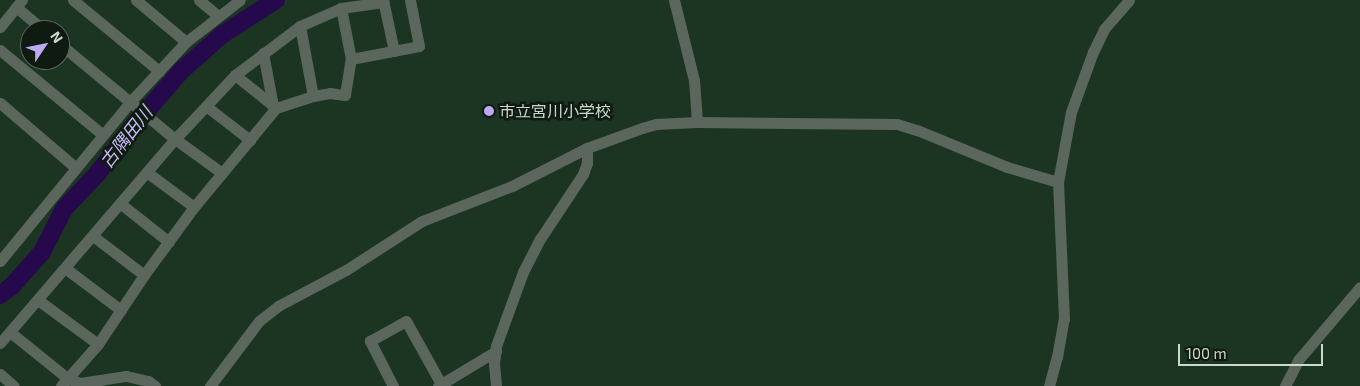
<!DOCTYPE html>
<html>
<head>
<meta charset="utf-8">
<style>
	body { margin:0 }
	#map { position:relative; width:1360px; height:386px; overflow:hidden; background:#1c3523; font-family:"Exo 2","Noto Sans JP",sans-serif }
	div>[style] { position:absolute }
	.river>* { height:18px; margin:-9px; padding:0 9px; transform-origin:9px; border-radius:9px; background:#25094c }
	.street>* { height:11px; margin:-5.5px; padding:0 5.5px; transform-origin:5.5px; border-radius:5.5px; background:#5b665d }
	.dots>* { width:14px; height:14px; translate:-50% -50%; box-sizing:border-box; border:2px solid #0f1a11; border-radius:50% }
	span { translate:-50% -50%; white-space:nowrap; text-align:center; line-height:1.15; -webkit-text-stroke:5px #0f1a11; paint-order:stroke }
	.poi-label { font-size:16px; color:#cbdace }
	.left { translate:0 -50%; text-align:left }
	.water-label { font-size:18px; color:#c6b8f5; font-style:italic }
	.north { position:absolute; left:20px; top:20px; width:50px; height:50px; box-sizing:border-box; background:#0f1a11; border:1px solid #5a675d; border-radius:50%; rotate:56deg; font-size:14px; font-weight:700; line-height:20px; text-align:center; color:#cbdace }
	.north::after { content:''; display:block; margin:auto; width:18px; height:22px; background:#bcaaf5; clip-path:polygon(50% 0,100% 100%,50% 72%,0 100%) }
	.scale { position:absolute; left:1178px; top:344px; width:145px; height:22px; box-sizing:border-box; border:2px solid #cbdace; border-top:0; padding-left:6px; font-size:15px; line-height:18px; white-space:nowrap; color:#cbdace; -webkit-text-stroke:4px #0f1a11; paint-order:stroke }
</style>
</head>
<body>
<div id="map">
	<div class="river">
		<div style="left:0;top:295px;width:15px;rotate:-37deg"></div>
		<div style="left:12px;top:286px;width:45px;rotate:-48.6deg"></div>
		<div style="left:42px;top:252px;width:48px;rotate:-62.9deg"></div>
		<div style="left:64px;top:209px;width:48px;rotate:-46.7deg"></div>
		<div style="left:97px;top:174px;width:56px;rotate:-52.9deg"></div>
		<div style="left:131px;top:129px;width:77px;rotate:-49.2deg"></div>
		<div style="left:181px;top:71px;width:56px;rotate:-41.4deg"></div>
		<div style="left:223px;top:34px;width:63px;rotate:-32.7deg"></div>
	</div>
	<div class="street">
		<div style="left:73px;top:0;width:112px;rotate:39.5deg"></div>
		<div style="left:136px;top:0;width:65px;rotate:40deg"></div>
		<div style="left:199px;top:0;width:25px;rotate:40deg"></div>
		<div style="left:383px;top:0;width:52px;rotate:77.8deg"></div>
		<div style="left:674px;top:0;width:82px;rotate:76deg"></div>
		<div style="left:694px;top:80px;width:42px;rotate:85.9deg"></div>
		<div style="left:16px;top:7px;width:35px;rotate:40deg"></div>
		<div style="left:300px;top:26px;width:71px;rotate:79.5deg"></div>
		<div style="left:0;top:27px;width:35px;rotate:-51deg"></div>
		<div style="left:60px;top:44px;width:149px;rotate:39.6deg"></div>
		<div style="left:175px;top:139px;width:58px;rotate:35.9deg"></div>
		<div style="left:0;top:50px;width:132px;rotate:39.5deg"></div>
		<div style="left:263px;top:53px;width:54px;rotate:79.3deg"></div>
		<div style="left:351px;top:59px;width:52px;rotate:-101.1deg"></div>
		<div style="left:341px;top:8px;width:43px;rotate:-7.9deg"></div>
		<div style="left:235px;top:75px;width:51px;rotate:38.7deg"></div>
		<div style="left:0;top:103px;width:100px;rotate:40.5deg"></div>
		<div style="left:206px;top:106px;width:56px;rotate:37.7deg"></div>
		<div style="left:148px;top:173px;width:57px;rotate:36.5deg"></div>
		<div style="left:121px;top:204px;width:61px;rotate:38.4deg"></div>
		<div style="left:93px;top:236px;width:64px;rotate:37.4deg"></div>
		<div style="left:0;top:261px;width:205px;rotate:-50.7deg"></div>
		<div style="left:130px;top:102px;width:82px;rotate:-47deg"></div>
		<div style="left:186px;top:42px;width:68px;rotate:-37.9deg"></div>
		<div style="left:65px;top:268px;width:70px;rotate:36.9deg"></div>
		<div style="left:38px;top:300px;width:74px;rotate:36.3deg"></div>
		<div style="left:10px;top:332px;width:73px;rotate:38.9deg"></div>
		<div style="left:67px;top:378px;width:14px;rotate:21deg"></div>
		<div style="left:80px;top:383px;width:47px;rotate:-8.7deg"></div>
		<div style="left:126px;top:376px;width:23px;rotate:13deg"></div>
		<div style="left:148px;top:381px;width:9px;rotate:36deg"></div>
		<div style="left:0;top:343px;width:269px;rotate:-49.4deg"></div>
		<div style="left:175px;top:139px;width:88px;rotate:-46.8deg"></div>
		<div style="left:235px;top:75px;width:81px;rotate:-37deg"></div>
		<div style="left:300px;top:26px;width:45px;rotate:-23.7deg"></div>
		<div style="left:0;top:374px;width:18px;rotate:41deg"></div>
		<div style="left:61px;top:386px;width:56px;rotate:-48.6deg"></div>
		<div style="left:98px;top:344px;width:83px;rotate:-56.3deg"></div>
		<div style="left:144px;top:275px;width:84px;rotate:-53.7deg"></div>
		<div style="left:194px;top:207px;width:129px;rotate:-50.4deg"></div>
		<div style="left:276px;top:108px;width:39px;rotate:-18deg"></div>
		<div style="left:313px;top:96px;width:17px;rotate:-10deg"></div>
		<div style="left:330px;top:93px;width:15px;rotate:8deg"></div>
		<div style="left:345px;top:95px;width:36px;rotate:-81deg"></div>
		<div style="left:351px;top:59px;width:69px;rotate:-10.8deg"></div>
		<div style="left:419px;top:46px;width:47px;rotate:-101.1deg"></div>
		<div style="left:210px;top:386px;width:81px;rotate:-53deg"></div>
		<div style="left:259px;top:321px;width:24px;rotate:-38deg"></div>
		<div style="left:278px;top:306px;width:77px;rotate:-27.9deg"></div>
		<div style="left:346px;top:270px;width:90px;rotate:-32.8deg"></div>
		<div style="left:422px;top:221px;width:97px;rotate:-21.3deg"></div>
		<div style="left:512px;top:186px;width:84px;rotate:-26.9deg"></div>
		<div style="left:587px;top:148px;width:59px;rotate:-20deg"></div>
		<div style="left:642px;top:128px;width:15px;rotate:-16deg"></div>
		<div style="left:656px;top:124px;width:41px;rotate:-2.8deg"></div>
		<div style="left:697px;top:122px;width:200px;rotate:0.6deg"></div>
		<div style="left:897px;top:124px;width:21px;rotate:17deg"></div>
		<div style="left:917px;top:130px;width:97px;rotate:22.3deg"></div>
		<div style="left:1007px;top:167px;width:53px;rotate:16.4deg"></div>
		<div style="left:393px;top:386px;width:51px;rotate:-117.1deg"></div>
		<div style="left:370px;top:341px;width:41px;rotate:-29.1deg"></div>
		<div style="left:406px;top:321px;width:72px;rotate:60.9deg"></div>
		<div style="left:438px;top:386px;width:68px;rotate:-31.1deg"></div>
		<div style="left:496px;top:386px;width:22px;rotate:-95deg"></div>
		<div style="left:494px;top:364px;width:18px;rotate:-84deg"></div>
		<div style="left:496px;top:346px;width:79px;rotate:-70deg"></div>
		<div style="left:523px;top:272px;width:37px;rotate:-63deg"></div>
		<div style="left:540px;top:239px;width:78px;rotate:-56.5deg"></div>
		<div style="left:583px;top:174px;width:12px;rotate:-70deg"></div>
		<div style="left:587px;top:163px;width:15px;rotate:-90deg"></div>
		<div style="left:1049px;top:386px;width:30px;rotate:-75deg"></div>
		<div style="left:1057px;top:357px;width:39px;rotate:-80deg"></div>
		<div style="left:1064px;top:319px;width:137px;rotate:-92.5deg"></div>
		<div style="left:1058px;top:182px;width:71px;rotate:-79.5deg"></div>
		<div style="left:1071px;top:112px;width:64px;rotate:-69.9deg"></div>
		<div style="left:1093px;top:52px;width:25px;rotate:-64deg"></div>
		<div style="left:1104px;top:29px;width:38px;rotate:-49deg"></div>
		<div style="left:1285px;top:386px;width:30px;rotate:-63deg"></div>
		<div style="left:1299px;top:359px;width:94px;rotate:-49.7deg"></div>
	</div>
	<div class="dots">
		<div style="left:489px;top:111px;background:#bcaaf5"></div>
	</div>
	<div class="poi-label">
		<span class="left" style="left:499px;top:111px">市立宮川小学校</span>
	</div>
	<div class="water-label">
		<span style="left:126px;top:137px;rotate:-52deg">古隅田川</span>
	</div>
	<div class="north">N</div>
	<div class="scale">100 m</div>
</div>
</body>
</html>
